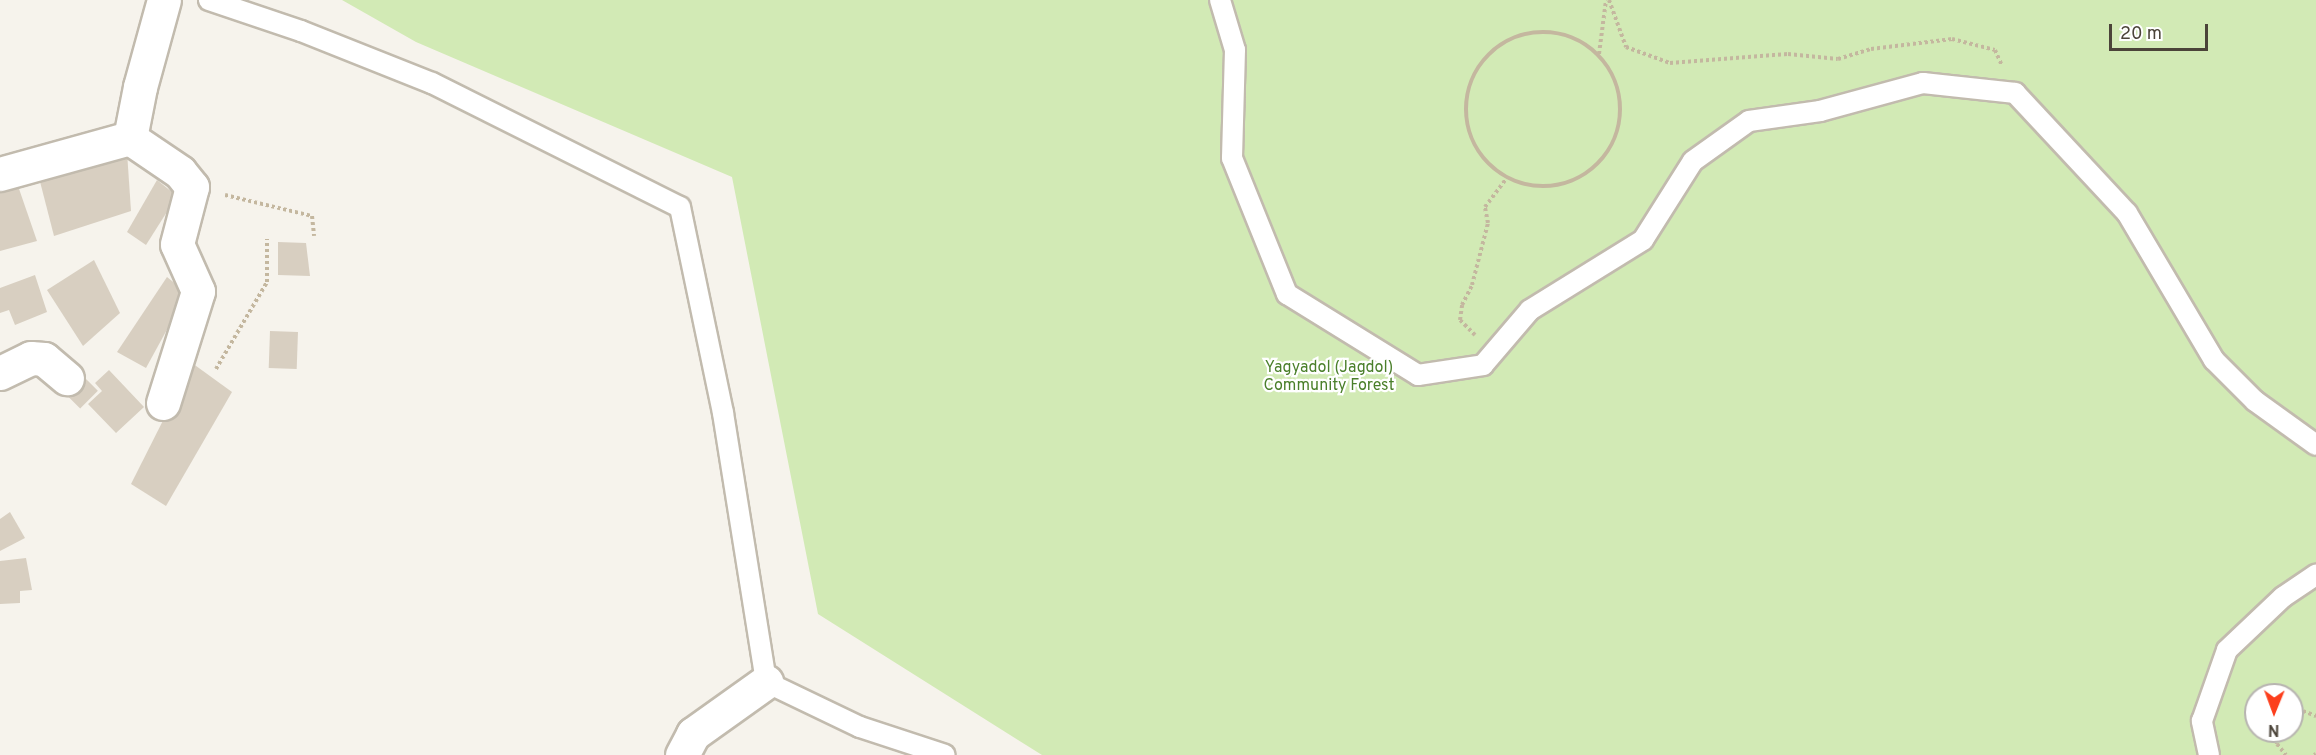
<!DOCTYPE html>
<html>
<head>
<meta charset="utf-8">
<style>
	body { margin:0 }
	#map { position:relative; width:2316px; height:755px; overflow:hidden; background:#f6f3ec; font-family:Overpass,sans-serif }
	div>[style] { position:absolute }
	.green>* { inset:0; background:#d2eab5 }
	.building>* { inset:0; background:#d8cfc1; transform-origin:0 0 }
	.path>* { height:4px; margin-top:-2px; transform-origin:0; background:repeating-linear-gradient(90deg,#c4b79f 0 3px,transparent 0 6px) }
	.path>.ring { margin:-2px; padding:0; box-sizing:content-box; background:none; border:4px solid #c4b79f; border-radius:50% }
	.roads { filter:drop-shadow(2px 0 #c2bbae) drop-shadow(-2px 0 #c2bbae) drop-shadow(0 2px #c2bbae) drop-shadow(0 -2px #c2bbae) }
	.lane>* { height:20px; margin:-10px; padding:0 10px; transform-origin:10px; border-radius:10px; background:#fff }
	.street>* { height:33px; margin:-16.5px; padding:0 16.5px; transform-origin:16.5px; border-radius:16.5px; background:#fff }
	span { translate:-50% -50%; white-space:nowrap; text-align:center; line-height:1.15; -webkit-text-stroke:4.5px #fff; paint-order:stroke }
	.park-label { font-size:16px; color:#4a7f2a }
	.north { position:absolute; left:2244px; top:683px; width:60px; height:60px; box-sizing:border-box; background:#fff; border:2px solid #b7b4b0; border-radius:50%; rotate:181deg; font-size:16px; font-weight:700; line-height:24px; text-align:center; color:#4b4439 }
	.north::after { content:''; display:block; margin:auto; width:21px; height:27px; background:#fc3f1d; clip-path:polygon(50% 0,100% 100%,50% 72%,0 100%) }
	.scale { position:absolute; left:2109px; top:24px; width:99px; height:27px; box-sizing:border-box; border:3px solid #4b4439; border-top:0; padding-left:8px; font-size:18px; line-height:21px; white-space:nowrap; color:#4b4439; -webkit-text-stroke:4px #fff; paint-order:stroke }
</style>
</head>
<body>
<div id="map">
	<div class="green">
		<div style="clip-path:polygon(evenodd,342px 0,2316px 0,2316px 755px,1042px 755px,818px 614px,732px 177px,416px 42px,342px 0,2256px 695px,2292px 695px,2292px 731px,2256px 731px,2256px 695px)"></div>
	</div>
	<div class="building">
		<div style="clip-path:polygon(127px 152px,131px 211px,54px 236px,36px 166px)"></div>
		<div style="clip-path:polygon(157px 180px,177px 196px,146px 245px,127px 232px)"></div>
		<div style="clip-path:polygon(17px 183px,37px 241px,0 251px,0 188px)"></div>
		<div style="clip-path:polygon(278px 242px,306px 243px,310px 276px,278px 275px)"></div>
		<div style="clip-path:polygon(94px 260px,120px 313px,83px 346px,47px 290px)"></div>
		<div style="clip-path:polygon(35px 275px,47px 312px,15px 325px,9px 310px,0 313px,0 288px)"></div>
		<div style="clip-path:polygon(167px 277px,187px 293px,146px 368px,117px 352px)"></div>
		<div style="left:270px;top:331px;width:28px;height:37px;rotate:2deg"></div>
		<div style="clip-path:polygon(192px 363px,232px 392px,166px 506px,131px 484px)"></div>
		<div style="clip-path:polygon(109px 370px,144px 407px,116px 433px,88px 404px,102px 391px,95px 383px)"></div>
		<div style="left:83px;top:376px;width:21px;height:25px;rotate:45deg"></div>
		<div style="clip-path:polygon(10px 512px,25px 538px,0 551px,0 519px)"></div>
		<div style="clip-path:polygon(26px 558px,32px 590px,20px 591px,20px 603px,0 604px,0 561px)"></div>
	</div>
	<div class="path">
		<div style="left:1609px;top:0;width:50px;rotate:70.1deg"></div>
		<div style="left:1626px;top:47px;width:47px;rotate:20deg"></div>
		<div style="left:1670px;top:63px;width:118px;rotate:-4.4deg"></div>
		<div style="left:1788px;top:54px;width:50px;rotate:5.7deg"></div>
		<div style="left:1838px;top:59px;width:34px;rotate:-17deg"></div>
		<div style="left:1871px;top:49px;width:82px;rotate:-7deg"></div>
		<div style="left:1952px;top:39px;width:44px;rotate:14.3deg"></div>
		<div style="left:1995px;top:50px;width:17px;rotate:66deg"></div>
		<div class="ring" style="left:1466px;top:32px;width:150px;height:150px"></div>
		<div style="left:1599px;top:54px;width:54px;rotate:-82.6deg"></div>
		<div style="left:225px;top:195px;width:89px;rotate:13.6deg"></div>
		<div style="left:312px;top:216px;width:20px;rotate:84deg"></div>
		<div style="left:1475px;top:335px;width:21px;rotate:-135deg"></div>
		<div style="left:1460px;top:320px;width:15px;rotate:-82deg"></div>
		<div style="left:1462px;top:305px;width:22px;rotate:-63deg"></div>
		<div style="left:1472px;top:285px;width:64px;rotate:-75.5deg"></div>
		<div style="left:1488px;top:223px;width:16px;rotate:-101deg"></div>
		<div style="left:1485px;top:207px;width:38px;rotate:-53deg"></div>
		<div style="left:216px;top:369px;width:101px;rotate:-59.6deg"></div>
		<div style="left:267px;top:282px;width:43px;rotate:-90deg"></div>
		<div style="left:2292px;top:713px;width:11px;rotate:-10deg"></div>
		<div style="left:2303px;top:711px;width:14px;rotate:21deg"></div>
		<div style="left:2276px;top:731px;width:13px;rotate:86deg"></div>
		<div style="left:2277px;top:744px;width:14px;rotate:51deg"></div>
		<div style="left:2314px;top:755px;width:2px;rotate:-27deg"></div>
	</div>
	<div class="roads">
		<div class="lane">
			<div style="left:209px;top:0;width:97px;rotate:18.6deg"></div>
			<div style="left:301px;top:31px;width:141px;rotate:21.7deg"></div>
			<div style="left:432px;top:83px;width:277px;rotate:26.6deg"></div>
			<div style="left:680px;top:207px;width:210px;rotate:78.2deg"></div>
			<div style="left:723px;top:413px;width:272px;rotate:80.9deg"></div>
			<div style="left:766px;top:682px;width:104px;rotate:25.6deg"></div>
			<div style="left:860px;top:727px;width:89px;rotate:18.2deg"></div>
			<div style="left:1220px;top:0;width:52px;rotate:73.3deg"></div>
			<div style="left:1235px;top:50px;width:108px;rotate:91.6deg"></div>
			<div style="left:1232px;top:158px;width:147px;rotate:68deg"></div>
			<div style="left:1287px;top:294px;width:154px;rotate:31.7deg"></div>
			<div style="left:1418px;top:375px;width:66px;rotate:-8.7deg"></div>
			<div style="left:1483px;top:365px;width:72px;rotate:-49.5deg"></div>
			<div style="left:1530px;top:310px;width:133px;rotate:-31.8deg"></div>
			<div style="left:1643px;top:240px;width:93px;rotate:-57.7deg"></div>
			<div style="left:1693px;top:161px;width:69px;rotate:-35.5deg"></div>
			<div style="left:1749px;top:121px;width:72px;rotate:-8deg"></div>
			<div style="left:1820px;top:111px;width:107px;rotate:-15.2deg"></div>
			<div style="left:1923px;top:83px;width:93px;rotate:6.2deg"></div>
			<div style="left:2015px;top:93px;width:164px;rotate:47deg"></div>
			<div style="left:2127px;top:213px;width:171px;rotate:59.4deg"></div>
			<div style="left:2214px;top:360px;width:58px;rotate:45deg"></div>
			<div style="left:2255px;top:401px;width:75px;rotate:35.8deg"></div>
			<div style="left:2209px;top:755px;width:35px;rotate:-102deg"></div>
			<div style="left:2202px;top:721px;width:75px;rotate:-70.6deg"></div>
			<div style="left:2227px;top:650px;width:77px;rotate:-43.4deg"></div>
			<div style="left:2283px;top:597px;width:40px;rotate:-34deg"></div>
		</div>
		<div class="street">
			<div style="left:0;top:174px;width:135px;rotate:-15.5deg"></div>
			<div style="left:0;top:373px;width:34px;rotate:-26deg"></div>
			<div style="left:31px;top:358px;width:13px;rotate:4deg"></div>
			<div style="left:44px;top:359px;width:30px;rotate:40deg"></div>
			<div style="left:163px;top:403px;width:117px;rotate:-72.6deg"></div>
			<div style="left:198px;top:291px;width:51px;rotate:-114.1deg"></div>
			<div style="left:177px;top:244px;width:59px;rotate:-75.3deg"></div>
			<div style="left:192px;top:187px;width:19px;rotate:-129deg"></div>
			<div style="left:180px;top:172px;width:60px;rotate:-145.8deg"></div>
			<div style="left:130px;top:138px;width:52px;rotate:-78.9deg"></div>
			<div style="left:140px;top:87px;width:90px;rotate:-74.6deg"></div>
			<div style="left:682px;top:755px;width:24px;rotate:-62deg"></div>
			<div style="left:693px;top:734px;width:90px;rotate:-35.5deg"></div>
		</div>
	</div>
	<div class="park-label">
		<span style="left:1329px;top:377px">Yagyadol (Jagdol)<br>Community Forest</span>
	</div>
	<div class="north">N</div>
	<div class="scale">20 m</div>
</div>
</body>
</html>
